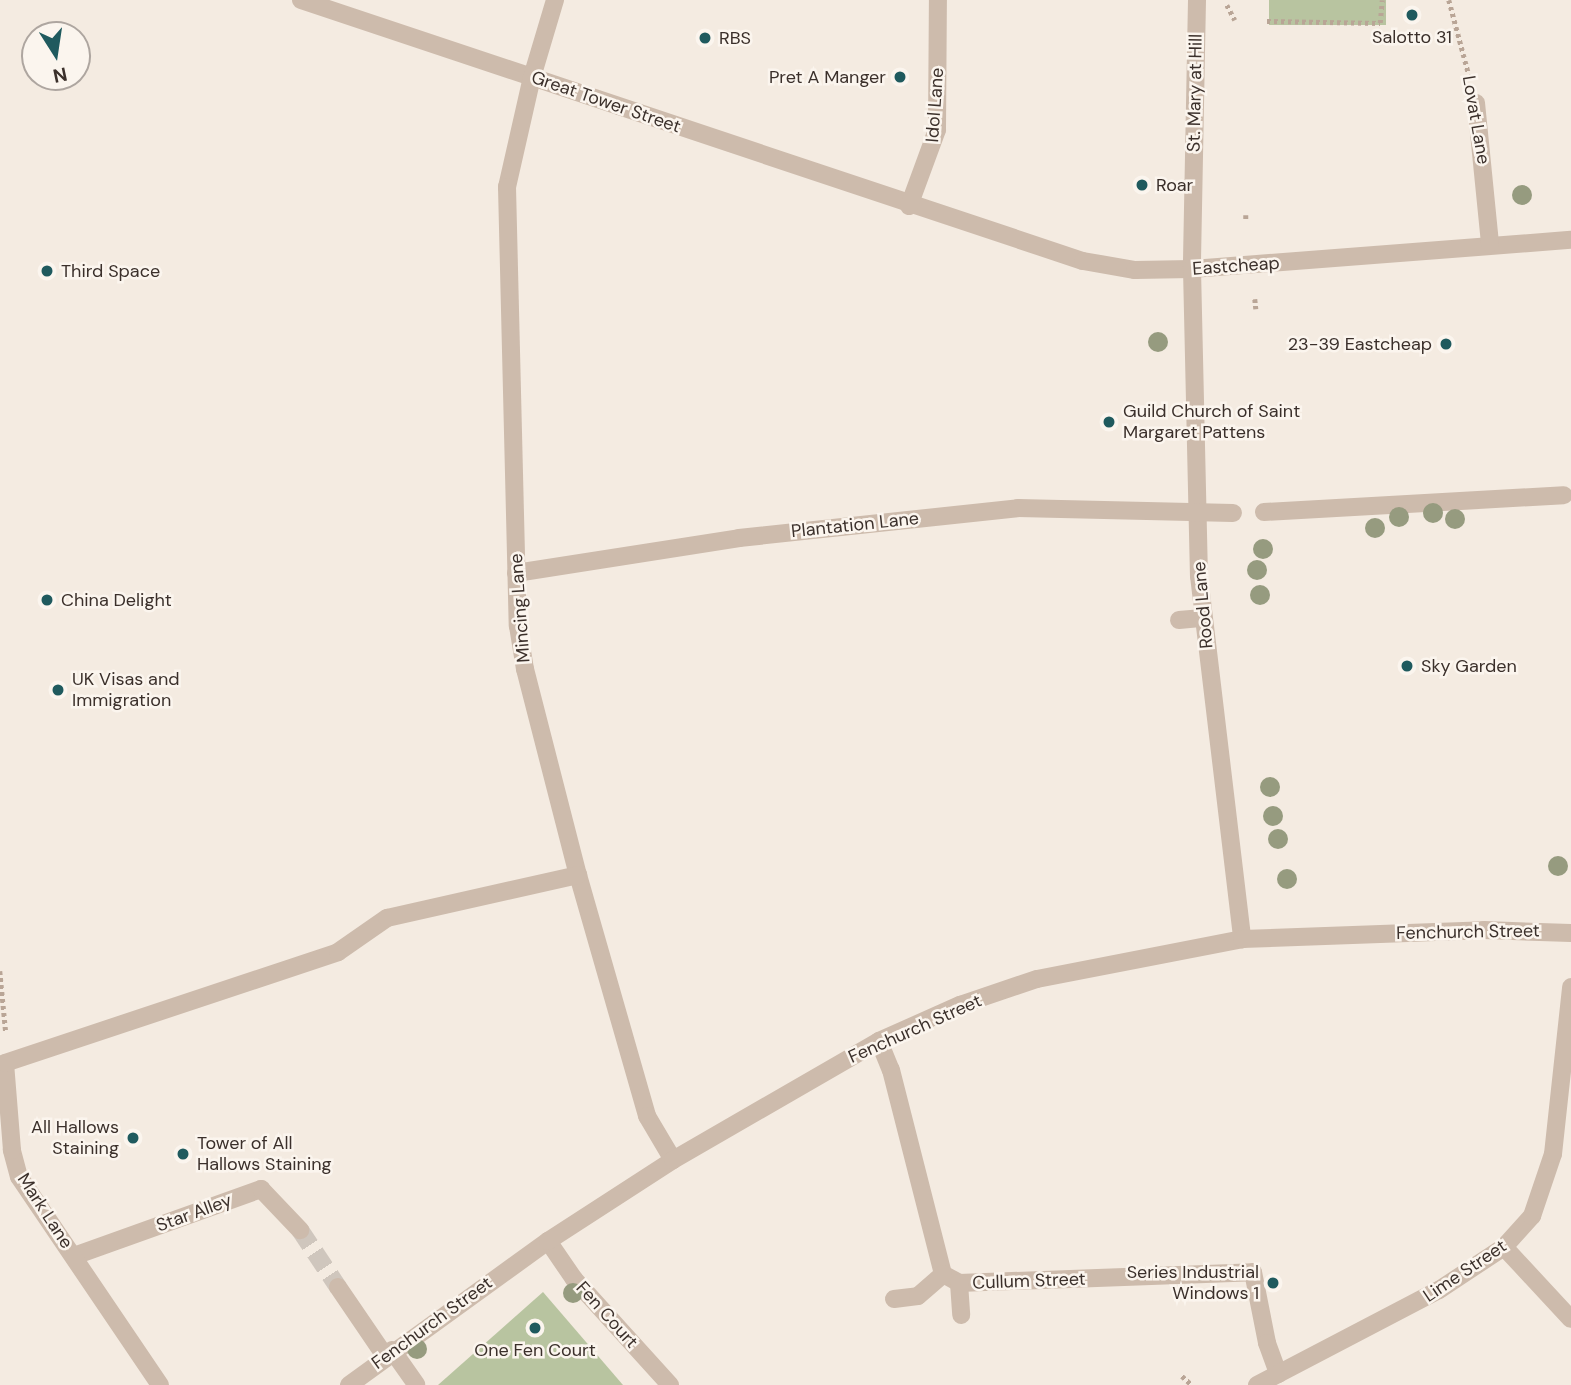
<!DOCTYPE html>
<html>
<head>
<meta charset="utf-8">
<style>
	body { margin:0 }
	#map { position:relative; width:1571px; height:1385px; overflow:hidden; background:#f4ebe1; font-family:"DM Sans",sans-serif }
	div>[style] { position:absolute }
	.green>* { inset:0; background:#b8c4a0; transform-origin:0 0 }
	.minor-tunnel>* { height:18px; margin-top:-9px; transform-origin:0; background:repeating-linear-gradient(90deg,#cfc6bd 0 18px,transparent 0 27px) }
	.path>* { height:4.5px; margin-top:-2.25px; transform-origin:0; background:repeating-linear-gradient(90deg,#b9a596 0 3.5px,transparent 0 7px) }
	.minor>* { height:18px; margin:-9px; padding:0 9px; transform-origin:9px; border-radius:9px; background:#cdbbac }
	.trees>* { width:20px; height:20px; margin:-10px; border-radius:50%; background:#969b7f }
	.dots>* { width:19px; height:19px; translate:-50% -50%; box-sizing:border-box; border:4px solid #fbf5ee; border-radius:50% }
	span { translate:-50% -50%; white-space:nowrap; text-align:center; line-height:1.15; -webkit-text-stroke:5px #fbf5ee; paint-order:stroke }
	.poi-label { font-size:18px; color:#3b302b }
	.left { translate:0 -50%; text-align:left }
	.right { translate:-100% -50%; text-align:right }
	.street-label { font-size:18px; color:#3b302b }
	.north { position:absolute; left:21px; top:21px; width:70px; height:70px; box-sizing:border-box; background:#fbf5ee; border:2px solid #aea6a0; border-radius:50%; rotate:168deg; font-size:19px; font-weight:700; line-height:28px; text-align:center; color:#3b302b }
	.north::after { content:''; display:block; margin:auto; width:24px; height:32px; background:#1f5a5e; clip-path:polygon(50% 0,100% 100%,50% 72%,0 100%) }
</style>
</head>
<body>
<div id="map">
	<div class="green">
		<div style="left:1269px;top:0;width:117px;height:25px"></div>
		<div style="clip-path:polygon(543px 1292px,623px 1385px,438px 1385px)"></div>
	</div>
	<div class="minor-tunnel">
		<div style="left:300px;top:1230px;width:69px;rotate:56.3deg"></div>
	</div>
	<div class="path">
		<div style="left:1449px;top:0;width:78px;rotate:75.1deg"></div>
		<div style="left:1227px;top:5px;width:17px;rotate:62deg"></div>
		<div style="left:1267px;top:21px;width:113px;rotate:1deg"></div>
		<div style="left:1380px;top:23px;width:23px;rotate:-85deg"></div>
		<div style="left:1246px;top:215px;width:6px;rotate:90deg"></div>
		<div style="left:1255px;top:299px;width:10px;rotate:84deg"></div>
		<div style="left:0;top:971px;width:62px;rotate:84.5deg"></div>
		<div style="left:1182px;top:1376px;width:13px;rotate:42deg"></div>
	</div>
	<div class="minor">
		<div style="left:301px;top:0;width:824px;rotate:18.46deg"></div>
		<div style="left:1083px;top:261px;width:53px;rotate:9.8deg"></div>
		<div style="left:1135px;top:270px;width:57px;rotate:-1deg"></div>
		<div style="left:1192px;top:269px;width:380px;rotate:-4.4deg"></div>
		<div style="left:555px;top:0;width:80px;rotate:106.6deg"></div>
		<div style="left:532px;top:77px;width:113px;rotate:102.8deg"></div>
		<div style="left:507px;top:187px;width:439px;rotate:88.6deg"></div>
		<div style="left:518px;top:626px;width:44px;rotate:80.8deg"></div>
		<div style="left:525px;top:669px;width:213px;rotate:75.6deg"></div>
		<div style="left:578px;top:875px;width:251px;rotate:74deg"></div>
		<div style="left:647px;top:1116px;width:51px;rotate:59.4deg"></div>
		<div style="left:1197px;top:0;width:269px;rotate:91.1deg"></div>
		<div style="left:1192px;top:269px;width:307px;rotate:88.7deg"></div>
		<div style="left:1199px;top:576px;width:366px;rotate:83.2deg"></div>
		<div style="left:1476px;top:103px;width:141px;rotate:84.3deg"></div>
		<div style="left:909px;top:206px;width:81px;rotate:-69.8deg"></div>
		<div style="left:937px;top:130px;width:130px;rotate:-89.6deg"></div>
		<div style="left:1264px;top:512px;width:300px;rotate:-3.2deg"></div>
		<div style="left:516px;top:573px;width:226px;rotate:-8.9deg"></div>
		<div style="left:739px;top:538px;width:281px;rotate:-6.1deg"></div>
		<div style="left:1018px;top:508px;width:215px;rotate:1.3deg"></div>
		<div style="left:1179px;top:620px;width:24px;rotate:-5deg"></div>
		<div style="left:879px;top:1041px;width:31px;rotate:68deg"></div>
		<div style="left:891px;top:1070px;width:211px;rotate:75.7deg"></div>
		<div style="left:943px;top:1274px;width:18px;rotate:29deg"></div>
		<div style="left:959px;top:1283px;width:294px;rotate:-2.1deg"></div>
		<div style="left:1253px;top:1272px;width:72px;rotate:78.8deg"></div>
		<div style="left:1267px;top:1343px;width:33px;rotate:70deg"></div>
		<div style="left:548px;top:1241px;width:46px;rotate:55.6deg"></div>
		<div style="left:574px;top:1279px;width:143px;rotate:47.8deg"></div>
		<div style="left:1504px;top:1247px;width:98px;rotate:47.1deg"></div>
		<div style="left:74px;top:1256px;width:199px;rotate:-19.7deg"></div>
		<div style="left:261px;top:1189px;width:57px;rotate:46.4deg"></div>
		<div style="left:959px;top:1283px;width:32px;rotate:86deg"></div>
		<div style="left:338px;top:1287px;width:83px;rotate:55.7deg"></div>
		<div style="left:894px;top:1299px;width:24px;rotate:-7deg"></div>
		<div style="left:918px;top:1296px;width:33px;rotate:-41deg"></div>
		<div style="left:392px;top:1350px;width:42px;rotate:54.8deg"></div>
		<div style="left:160px;top:1385px;width:251px;rotate:-124.1deg"></div>
		<div style="left:19px;top:1177px;width:28px;rotate:-105deg"></div>
		<div style="left:12px;top:1150px;width:87px;rotate:-94.6deg"></div>
		<div style="left:5px;top:1063px;width:351px;rotate:-18.4deg"></div>
		<div style="left:338px;top:952px;width:60px;rotate:-34.8deg"></div>
		<div style="left:387px;top:918px;width:196px;rotate:-12.7deg"></div>
		<div style="left:349px;top:1385px;width:246px;rotate:-35.9deg"></div>
		<div style="left:548px;top:1241px;width:149px;rotate:-32.9deg"></div>
		<div style="left:673px;top:1160px;width:238px;rotate:-30deg"></div>
		<div style="left:879px;top:1041px;width:89px;rotate:-24deg"></div>
		<div style="left:960px;top:1005px;width:81px;rotate:-18.7deg"></div>
		<div style="left:1037px;top:979px;width:209px;rotate:-11deg"></div>
		<div style="left:1242px;top:939px;width:242px;rotate:-2.1deg"></div>
		<div style="left:1484px;top:930px;width:87px;rotate:2deg"></div>
		<div style="left:1257px;top:1385px;width:205px;rotate:-27.6deg"></div>
		<div style="left:1439px;top:1290px;width:78px;rotate:-33.5deg"></div>
		<div style="left:1504px;top:1247px;width:42px;rotate:-47.9deg"></div>
		<div style="left:1532px;top:1216px;width:65px;rotate:-71.3deg"></div>
		<div style="left:1553px;top:1154px;width:168px;rotate:-83.8deg"></div>
	</div>
	<div class="trees">
		<div style="left:1522px;top:195px"></div>
		<div style="left:1158px;top:342px"></div>
		<div style="left:1433px;top:513px"></div>
		<div style="left:1399px;top:517px"></div>
		<div style="left:1455px;top:519px"></div>
		<div style="left:1375px;top:528px"></div>
		<div style="left:1263px;top:549px"></div>
		<div style="left:1257px;top:570px"></div>
		<div style="left:1260px;top:595px"></div>
		<div style="left:1270px;top:787px"></div>
		<div style="left:1273px;top:816px"></div>
		<div style="left:1278px;top:839px"></div>
		<div style="left:1558px;top:866px"></div>
		<div style="left:1287px;top:879px"></div>
		<div style="left:573px;top:1293px"></div>
		<div style="left:417px;top:1349px"></div>
	</div>
	<div class="dots">
		<div style="left:1412px;top:15px;background:#1f5a5e"></div>
		<div style="left:705px;top:38px;background:#1f5a5e"></div>
		<div style="left:900px;top:77px;background:#1f5a5e"></div>
		<div style="left:1142px;top:185px;background:#1f5a5e"></div>
		<div style="left:47px;top:271px;background:#1f5a5e"></div>
		<div style="left:1446px;top:344px;background:#1f5a5e"></div>
		<div style="left:1109px;top:422px;background:#1f5a5e"></div>
		<div style="left:47px;top:600px;background:#1f5a5e"></div>
		<div style="left:1407px;top:666px;background:#1f5a5e"></div>
		<div style="left:58px;top:690px;background:#1f5a5e"></div>
		<div style="left:133px;top:1138px;background:#1f5a5e"></div>
		<div style="left:183px;top:1154px;background:#1f5a5e"></div>
		<div style="left:1273px;top:1283px;background:#1f5a5e"></div>
		<div style="left:535px;top:1328px;background:#1f5a5e"></div>
	</div>
	<div class="poi-label">
		<span style="left:1412px;top:37px">Salotto 31</span>
		<span class="left" style="left:719px;top:38px">RBS</span>
		<span class="right" style="left:886px;top:77px">Pret A Manger</span>
		<span class="left" style="left:1156px;top:185px">Roar</span>
		<span class="left" style="left:61px;top:271px">Third Space</span>
		<span class="right" style="left:1432px;top:344px">23-39 Eastcheap</span>
		<span class="left" style="left:1123px;top:422px">Guild Church of Saint<br>Margaret Pattens</span>
		<span class="left" style="left:61px;top:600px">China Delight</span>
		<span class="left" style="left:1421px;top:666px">Sky Garden</span>
		<span class="left" style="left:72px;top:690px">UK Visas and<br>Immigration</span>
		<span class="right" style="left:119px;top:1138px">All Hallows<br>Staining</span>
		<span class="left" style="left:197px;top:1154px">Tower of All<br>Hallows Staining</span>
		<span class="right" style="left:1259px;top:1283px">Series Industrial<br>Windows 1</span>
		<span style="left:535px;top:1350px">One Fen Court</span>
	</div>
	<div class="street-label">
		<span style="left:1195px;top:93px;rotate:-89deg">St. Mary at Hill</span>
		<span style="left:606px;top:102px;rotate:19deg">Great Tower Street</span>
		<span style="left:935px;top:105px;rotate:-86deg">Idol Lane</span>
		<span style="left:1476px;top:120px;rotate:80deg">Lovat Lane</span>
		<span style="left:1236px;top:266px;rotate:-4deg">Eastcheap</span>
		<span style="left:855px;top:525px;rotate:-6deg">Plantation Lane</span>
		<span style="left:1203px;top:605px;rotate:-95deg">Rood Lane</span>
		<span style="left:520px;top:608px;rotate:-94deg">Mincing Lane</span>
		<span style="left:1468px;top:932px;rotate:-1deg">Fenchurch Street</span>
		<span style="left:915px;top:1029px;rotate:-24deg">Fenchurch Street</span>
		<span style="left:45px;top:1211px;rotate:57deg">Mark Lane</span>
		<span style="left:194px;top:1213px;rotate:-20deg">Star Alley</span>
		<span style="left:1465px;top:1271px;rotate:-34deg">Lime Street</span>
		<span style="left:1029px;top:1281px;rotate:-2deg">Cullum Street</span>
		<span style="left:607px;top:1315px;rotate:48deg">Fen Court</span>
		<span style="left:432px;top:1323px;rotate:-36deg">Fenchurch Street</span>
	</div>
	<div class="north">N</div>
</div>
</body>
</html>
